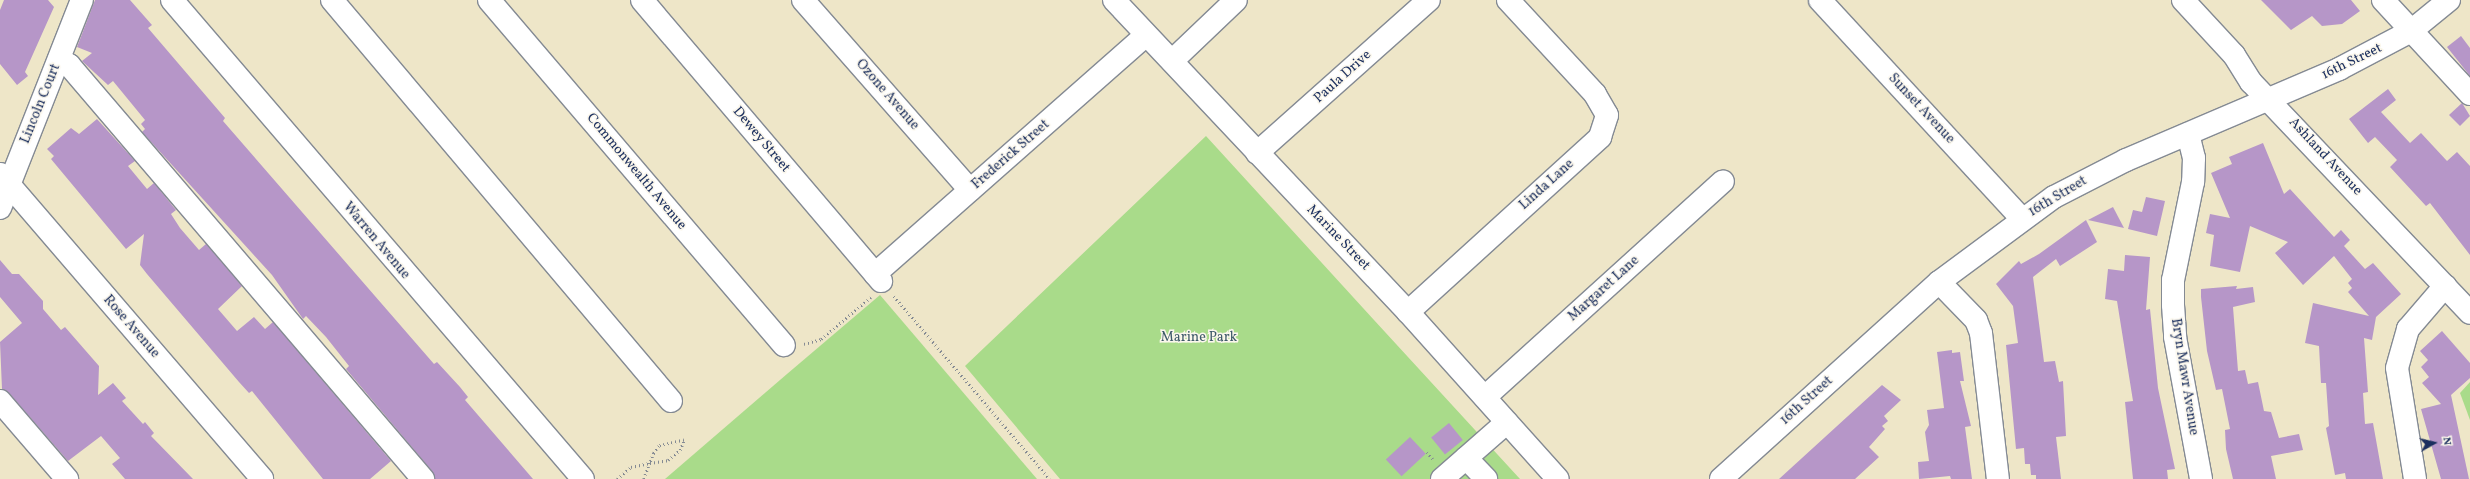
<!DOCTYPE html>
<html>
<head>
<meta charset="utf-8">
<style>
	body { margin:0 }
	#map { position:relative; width:2470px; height:479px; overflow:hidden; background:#eee6c8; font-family:Vollkorn,serif }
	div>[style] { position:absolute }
	.green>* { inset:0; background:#a9db8a }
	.building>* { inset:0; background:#b696c8; transform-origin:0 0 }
	.path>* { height:2.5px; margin-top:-1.25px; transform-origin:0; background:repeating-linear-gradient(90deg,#848a93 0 1px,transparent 0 4px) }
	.roads { filter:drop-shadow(1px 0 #848a93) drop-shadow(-1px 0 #848a93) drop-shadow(0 1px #848a93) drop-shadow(0 -1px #848a93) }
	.minor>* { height:22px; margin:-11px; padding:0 11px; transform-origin:11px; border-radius:11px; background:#fff }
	span { translate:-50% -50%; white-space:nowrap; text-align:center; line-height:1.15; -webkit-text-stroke:3px #fbf7ec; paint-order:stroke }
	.street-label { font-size:14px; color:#1b2f5e }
	.park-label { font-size:14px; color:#3e5a69 }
	.north { position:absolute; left:2414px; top:423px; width:40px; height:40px; -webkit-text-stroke:3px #fbf7ec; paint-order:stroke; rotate:82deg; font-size:11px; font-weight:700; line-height:16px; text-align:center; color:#1b2f5e }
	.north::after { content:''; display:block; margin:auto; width:14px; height:18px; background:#1b2f5e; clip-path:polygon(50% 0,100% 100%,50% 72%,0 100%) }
</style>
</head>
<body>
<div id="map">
	<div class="green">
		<div style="clip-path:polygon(1206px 136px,1374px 320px,1520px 479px,1060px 479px,965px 366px)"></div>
		<div style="clip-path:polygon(880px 295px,1037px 479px,665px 479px,787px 374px)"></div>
		<div style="clip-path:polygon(2470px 382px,2470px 420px,2460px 393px)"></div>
	</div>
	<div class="building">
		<div style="clip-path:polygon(4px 0,48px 0,54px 7px,25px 72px,28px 76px,17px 85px,0 64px,0 10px)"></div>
		<div style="clip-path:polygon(95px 0,130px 0,152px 25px,148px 28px,225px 118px,223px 121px,434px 364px,437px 362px,460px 387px,468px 397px,465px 400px,533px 479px,435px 479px,432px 471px,346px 369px,349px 366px,326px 337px,306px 316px,303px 319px,272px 275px,142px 132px,145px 129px,141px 124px,145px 120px,113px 81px,108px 85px,82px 61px,92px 53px,77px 47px)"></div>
		<div style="clip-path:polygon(2261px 0,2351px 0,2360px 11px,2342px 24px,2322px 26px,2312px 16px,2291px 30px)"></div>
		<div style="clip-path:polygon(2461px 36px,2470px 48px,2470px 76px,2447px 47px)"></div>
		<div style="clip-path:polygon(2388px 89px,2396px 100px,2381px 112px,2410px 143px,2421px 133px,2447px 161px,2457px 152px,2470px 166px,2470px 255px,2430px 203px,2426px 206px,2390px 167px,2397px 160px,2375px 137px,2368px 143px,2349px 119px)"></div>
		<div style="clip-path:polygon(2462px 103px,2470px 116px,2460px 126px,2449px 115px)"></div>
		<div style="clip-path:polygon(97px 119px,135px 161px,128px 166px,147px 189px,154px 183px,176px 210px,171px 214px,180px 228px,199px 250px,206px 244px,242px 286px,218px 309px,237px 331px,254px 317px,265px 329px,273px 322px,391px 461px,370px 479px,323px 479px,252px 391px,249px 393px,239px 382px,147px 274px,140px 265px,144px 234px,126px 249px,51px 159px,54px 156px,47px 149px,71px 128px,79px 134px)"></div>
		<div style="clip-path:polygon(2263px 143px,2284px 194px,2290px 189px,2334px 237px,2341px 230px,2350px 240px,2344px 246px,2365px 269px,2373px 263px,2401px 294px,2376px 317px,2372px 340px,2364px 338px,2368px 392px,2363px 393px,2365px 424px,2373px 423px,2383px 479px,2346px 479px,2345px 473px,2335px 475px,2326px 428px,2329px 426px,2326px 383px,2321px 383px,2319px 346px,2305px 343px,2313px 303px,2369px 316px,2348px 292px,2352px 288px,2348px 283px,2352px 279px,2334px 256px,2303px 285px,2275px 253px,2288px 242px,2250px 226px,2240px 272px,2210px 266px,2214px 235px,2206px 233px,2210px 214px,2230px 218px,2211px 173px,2232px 164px,2229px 157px)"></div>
		<div style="clip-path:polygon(2146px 197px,2165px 201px,2157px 236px,2128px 229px,2133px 210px,2142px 212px)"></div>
		<div style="clip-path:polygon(2113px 207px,2124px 228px,2088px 220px)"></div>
		<div style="clip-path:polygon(2086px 220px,2097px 242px,2060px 266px,2056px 259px,2033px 277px,2044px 362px,2055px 361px,2059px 382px,2063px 381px,2066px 436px,2056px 437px,2061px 479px,2036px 479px,2036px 475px,2031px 475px,2030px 464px,2025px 464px,2024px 448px,2016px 449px,2006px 345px,2018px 343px,2013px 306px,1996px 284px,2019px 261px,2021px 264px,2039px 254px)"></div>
		<div style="clip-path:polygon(2125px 255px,2150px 257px,2146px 310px,2150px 309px,2158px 388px,2175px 469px,2167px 470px,2168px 479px,2133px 479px,2125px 402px,2133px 401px,2117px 301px,2105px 299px,2108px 269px,2124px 271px)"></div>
		<div style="clip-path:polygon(0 260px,12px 274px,19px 274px,43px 301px,43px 309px,61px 330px,65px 327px,99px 366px,98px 395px,113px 383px,126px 398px,122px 401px,143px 424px,145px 422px,154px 433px,151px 436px,193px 479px,125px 479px,112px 464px,120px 458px,101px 436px,68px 461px,9px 393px,2px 389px,0 342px,22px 323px,0 297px)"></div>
		<div style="clip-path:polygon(2237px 286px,2236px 289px,2253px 287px,2255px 302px,2233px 307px,2238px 371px,2245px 370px,2248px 384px,2258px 382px,2264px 411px,2271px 412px,2279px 438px,2299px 434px,2303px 450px,2271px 456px,2276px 479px,2233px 479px,2226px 449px,2225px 430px,2230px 429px,2222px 389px,2216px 390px,2207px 351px,2201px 297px,2201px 289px)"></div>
		<div style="clip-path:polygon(2442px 331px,2470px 363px,2470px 378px,2451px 395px,2469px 479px,2441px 479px,2421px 409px,2441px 404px,2422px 383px,2429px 377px,2421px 367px,2428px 360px,2420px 351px)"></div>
		<div style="clip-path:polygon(1952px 350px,1952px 353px,1960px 352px,1964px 381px,1960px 381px,1971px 426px,1965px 427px,1972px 479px,1951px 479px,1950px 476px,1919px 479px,1918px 462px,1929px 461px,1925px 432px,1929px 425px,1927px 410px,1944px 408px,1937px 352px)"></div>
		<div style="clip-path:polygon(1882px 385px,1901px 400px,1884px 416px,1888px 421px,1882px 426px,1885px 429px,1869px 447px,1879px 457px,1855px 479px,1779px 479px)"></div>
		<div style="left:1449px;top:423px;width:22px;height:23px;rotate:51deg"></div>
		<div style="left:1410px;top:437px;width:23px;height:33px;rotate:47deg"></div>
	</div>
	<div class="path">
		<div style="left:894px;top:296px;width:240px;rotate:49.6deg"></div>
		<div style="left:804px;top:344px;width:18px;rotate:-16deg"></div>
		<div style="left:821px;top:339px;width:65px;rotate:-40deg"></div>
		<div style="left:1427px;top:452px;width:9px;rotate:49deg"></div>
		<div style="left:617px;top:479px;width:18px;rotate:-41deg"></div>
		<div style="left:631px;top:467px;width:19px;rotate:-12deg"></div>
		<div style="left:650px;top:463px;width:18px;rotate:-9deg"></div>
		<div style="left:668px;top:460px;width:16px;rotate:-40deg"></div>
		<div style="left:680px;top:450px;width:11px;rotate:-68deg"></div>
		<div style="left:684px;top:440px;width:26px;rotate:167deg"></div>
		<div style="left:659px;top:446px;width:9px;rotate:126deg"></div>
		<div style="left:654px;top:453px;width:11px;rotate:112deg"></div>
		<div style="left:650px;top:463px;width:17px;rotate:111deg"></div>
	</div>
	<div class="roads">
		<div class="minor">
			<div style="left:172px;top:0;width:631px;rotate:49.37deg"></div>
			<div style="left:332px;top:0;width:525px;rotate:49.79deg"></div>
			<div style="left:489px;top:0;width:454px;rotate:49.5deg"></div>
			<div style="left:642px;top:0;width:369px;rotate:49.6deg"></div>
			<div style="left:803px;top:0;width:253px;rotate:48.7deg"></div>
			<div style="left:1114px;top:0;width:429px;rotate:46.7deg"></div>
			<div style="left:1408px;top:312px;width:224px;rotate:48.1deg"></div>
			<div style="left:1820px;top:0;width:298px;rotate:47.3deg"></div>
			<div style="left:2183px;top:0;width:75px;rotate:47.2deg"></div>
			<div style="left:2234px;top:55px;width:32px;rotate:58deg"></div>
			<div style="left:2251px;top:82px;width:318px;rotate:46.5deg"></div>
			<div style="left:2383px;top:0;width:128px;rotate:47.2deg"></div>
			<div style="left:59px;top:59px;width:12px;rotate:31deg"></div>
			<div style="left:69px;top:65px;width:545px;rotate:49.47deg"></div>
			<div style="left:1172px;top:61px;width:88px;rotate:-43.6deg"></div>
			<div style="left:2188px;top:134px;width:25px;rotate:76deg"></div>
			<div style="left:2194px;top:158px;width:24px;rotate:92deg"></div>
			<div style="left:2193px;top:182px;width:100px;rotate:101.5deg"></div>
			<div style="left:2173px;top:280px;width:25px;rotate:90deg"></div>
			<div style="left:2173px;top:305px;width:32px;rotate:86deg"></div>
			<div style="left:2175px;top:337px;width:144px;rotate:79.6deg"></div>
			<div style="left:1257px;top:153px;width:230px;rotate:-41.7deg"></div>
			<div style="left:0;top:174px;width:402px;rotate:49.3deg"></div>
			<div style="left:0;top:208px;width:224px;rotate:-68.5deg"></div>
			<div style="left:875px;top:274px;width:361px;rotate:-41.4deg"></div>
			<div style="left:1939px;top:282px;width:53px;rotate:45.8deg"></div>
			<div style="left:1976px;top:320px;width:14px;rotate:69deg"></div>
			<div style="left:1981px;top:333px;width:147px;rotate:83.4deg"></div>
			<div style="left:1408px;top:312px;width:260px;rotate:-42.3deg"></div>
			<div style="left:1600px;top:137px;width:23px;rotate:-72deg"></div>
			<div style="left:1607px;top:115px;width:24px;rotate:-120deg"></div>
			<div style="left:1595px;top:94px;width:128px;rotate:-132.8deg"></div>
			<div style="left:1485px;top:397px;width:321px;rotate:-42.2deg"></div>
			<div style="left:0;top:401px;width:103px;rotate:49.3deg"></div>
			<div style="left:1466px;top:458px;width:29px;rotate:46deg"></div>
			<div style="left:1442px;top:479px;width:86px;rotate:-41.2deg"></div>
			<div style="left:1721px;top:479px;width:294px;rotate:-42.1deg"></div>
			<div style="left:1939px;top:282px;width:143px;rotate:-36.5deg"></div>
			<div style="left:2054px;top:197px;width:81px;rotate:-27.2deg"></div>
			<div style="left:2126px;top:160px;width:232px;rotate:-23.1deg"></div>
			<div style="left:2339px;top:69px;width:81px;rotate:-27.8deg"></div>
			<div style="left:2411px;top:31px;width:49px;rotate:-39.2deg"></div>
			<div style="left:2415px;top:479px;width:112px;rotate:-99.2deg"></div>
			<div style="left:2397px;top:368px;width:41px;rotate:-74.2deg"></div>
			<div style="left:2408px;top:329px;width:57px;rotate:-49.3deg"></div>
		</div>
	</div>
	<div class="street-label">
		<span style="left:2352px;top:62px;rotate:-26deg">16th Street</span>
		<span style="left:1343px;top:77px;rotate:-42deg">Paula Drive</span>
		<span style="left:887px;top:95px;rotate:49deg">Ozone Avenue</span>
		<span style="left:41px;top:104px;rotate:-68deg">Lincoln Court</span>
		<span style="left:1921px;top:109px;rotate:47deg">Sunset Avenue</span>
		<span style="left:761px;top:140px;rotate:50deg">Dewey Street</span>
		<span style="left:1011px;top:155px;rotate:-41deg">Frederick Street</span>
		<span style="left:2325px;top:157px;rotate:47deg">Ashland Avenue</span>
		<span style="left:636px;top:172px;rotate:50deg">Commonwealth Avenue</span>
		<span style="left:1547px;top:185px;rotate:-42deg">Linda Lane</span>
		<span style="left:2058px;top:197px;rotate:-31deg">16th Street</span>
		<span style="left:1338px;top:238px;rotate:46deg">Marine Street</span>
		<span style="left:376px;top:241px;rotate:50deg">Warren Avenue</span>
		<span style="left:1604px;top:289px;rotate:-42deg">Margaret Lane</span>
		<span style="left:131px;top:327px;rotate:49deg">Rose Avenue</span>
		<span style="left:2184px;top:377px;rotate:81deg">Bryn Mawr Avenue</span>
		<span style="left:1807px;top:401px;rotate:-42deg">16th Street</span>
	</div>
	<div class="park-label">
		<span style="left:1199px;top:338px">Marine Park</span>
	</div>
	<div class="north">N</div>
</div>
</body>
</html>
